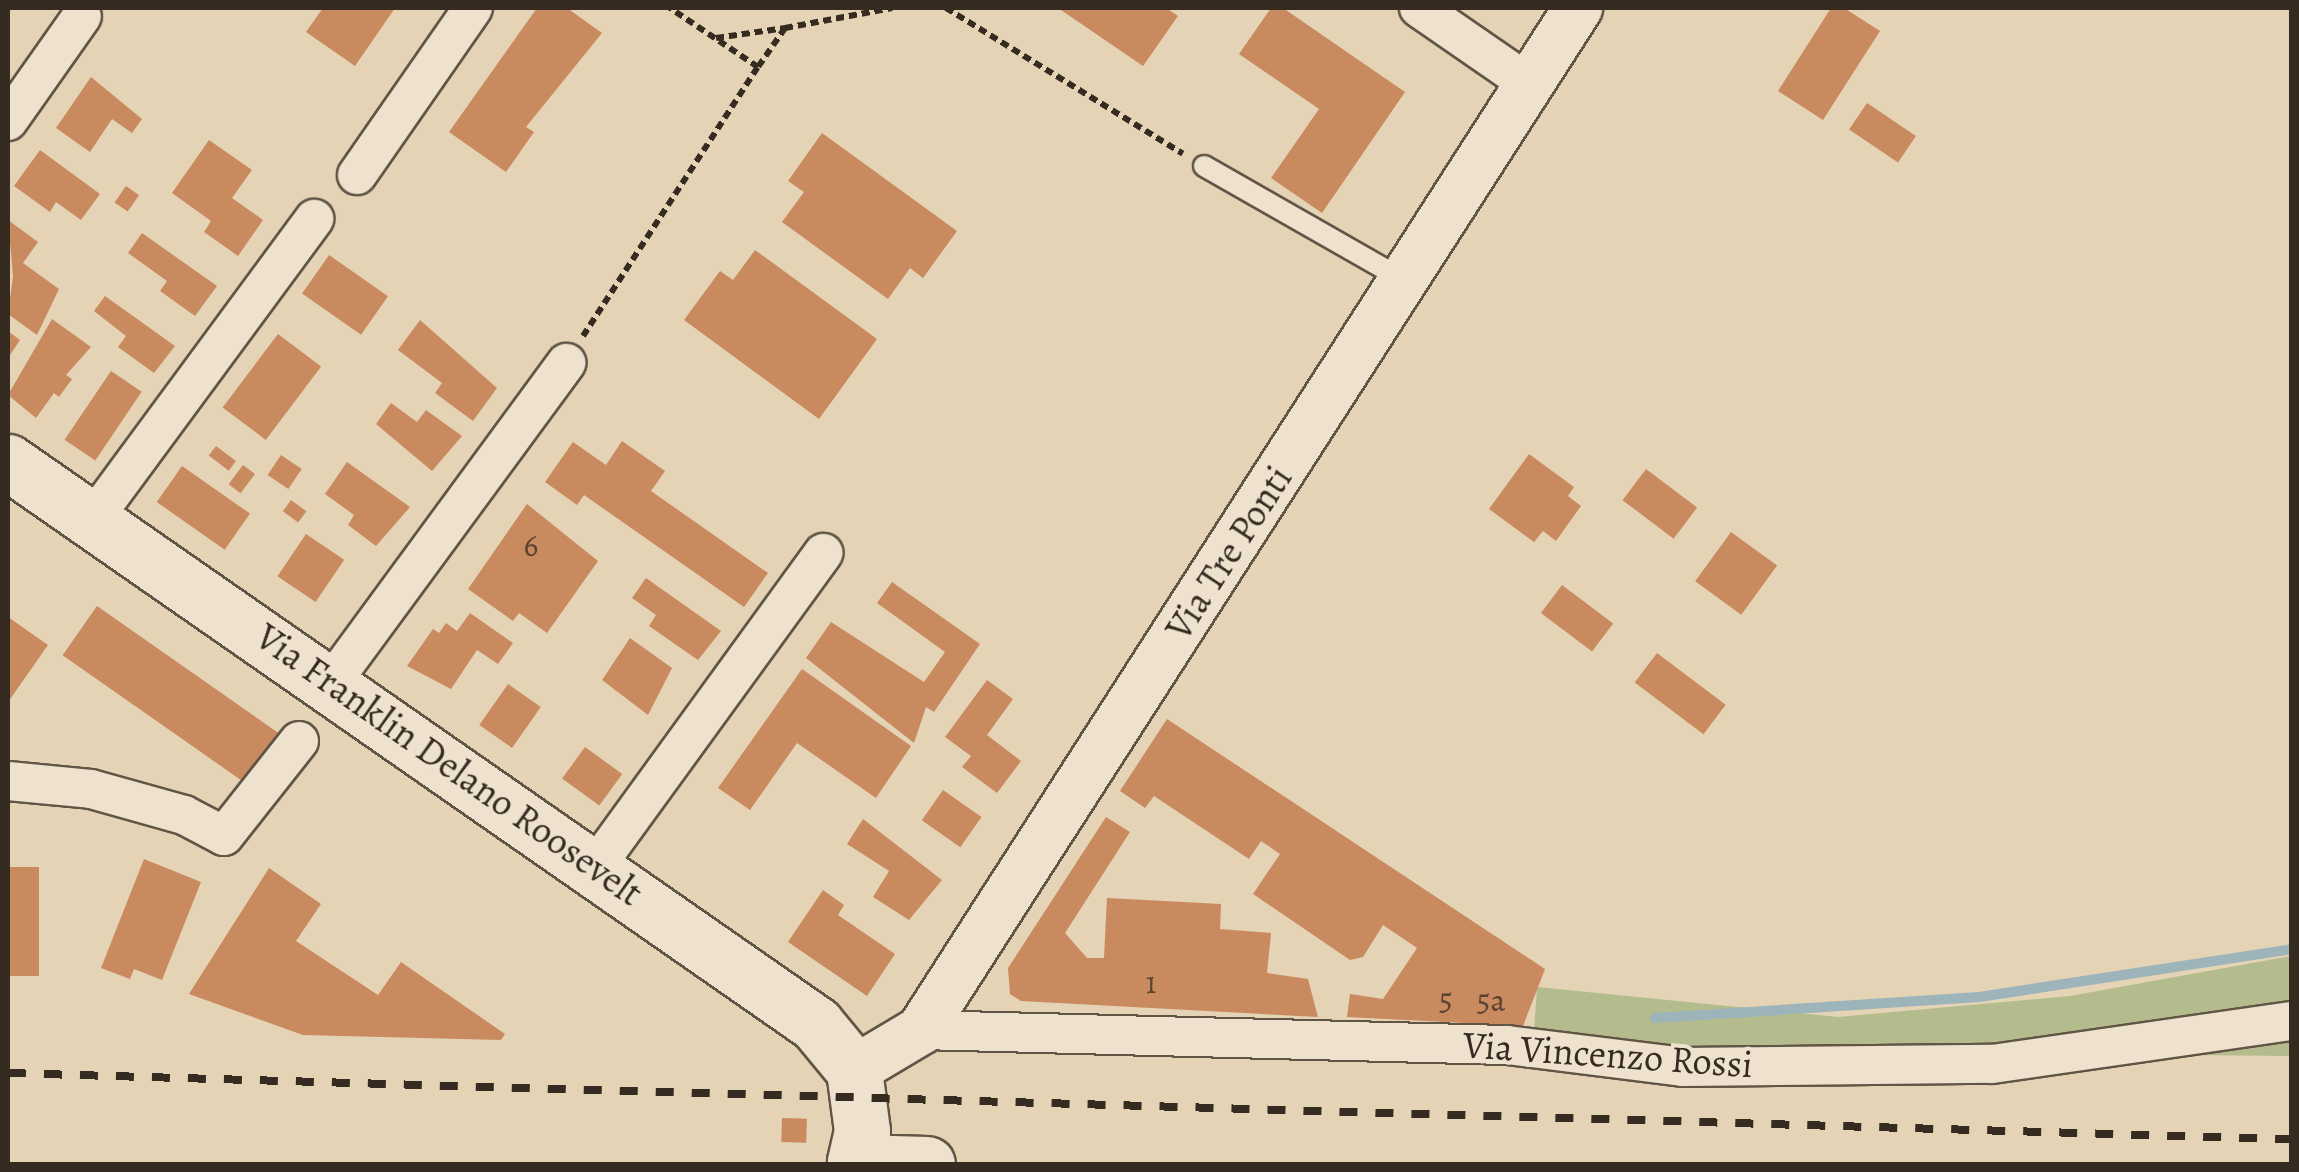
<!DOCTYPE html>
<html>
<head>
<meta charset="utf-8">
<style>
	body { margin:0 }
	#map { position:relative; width:2299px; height:1172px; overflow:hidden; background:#e5d3b5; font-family:Alegreya,serif }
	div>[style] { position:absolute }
	.green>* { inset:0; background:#b4bc8e }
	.stream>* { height:10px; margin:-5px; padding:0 5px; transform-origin:5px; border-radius:5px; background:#9cb4ba }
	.building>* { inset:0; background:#c98a60; transform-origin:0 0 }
	.path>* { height:6px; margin-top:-3px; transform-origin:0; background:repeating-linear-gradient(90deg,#352b21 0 8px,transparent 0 13px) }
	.roads { filter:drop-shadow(2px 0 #615546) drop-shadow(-2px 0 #615546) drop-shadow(0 2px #615546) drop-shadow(0 -2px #615546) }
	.service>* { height:20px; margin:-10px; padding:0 10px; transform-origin:10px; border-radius:10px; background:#eee2cf }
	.minor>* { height:38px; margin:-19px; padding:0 19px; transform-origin:19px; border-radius:19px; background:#eee2cf }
	.tertiary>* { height:48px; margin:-24px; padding:0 24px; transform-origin:24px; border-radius:24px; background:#eee2cf }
	.secondary>* { height:55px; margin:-27.5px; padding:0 27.5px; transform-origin:27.5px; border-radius:27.5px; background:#eee2cf }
	.rail>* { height:8px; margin-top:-4px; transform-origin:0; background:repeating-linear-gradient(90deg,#352b21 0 18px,transparent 0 36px) }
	span { translate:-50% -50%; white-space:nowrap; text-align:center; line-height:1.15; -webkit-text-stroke:8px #eee2cf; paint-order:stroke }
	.number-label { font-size:32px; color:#5a4331 }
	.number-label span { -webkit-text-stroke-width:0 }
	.street-label { font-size:38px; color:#352b21 }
	.frame { position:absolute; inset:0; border:10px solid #352b21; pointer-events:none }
</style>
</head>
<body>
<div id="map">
	<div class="green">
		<div style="clip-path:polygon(2291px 956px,2291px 1056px,1533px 1048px,1537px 987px,1838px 1017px,2070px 996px)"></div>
	</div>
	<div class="stream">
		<div style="left:1655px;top:1018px;width:325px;rotate:-3.7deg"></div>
		<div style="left:1979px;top:997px;width:317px;rotate:-8.7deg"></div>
	</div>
	<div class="building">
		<div style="clip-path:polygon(323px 8px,395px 8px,355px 66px,306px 32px)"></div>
		<div style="clip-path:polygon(537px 8px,567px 8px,602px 33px,526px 127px,534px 132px,506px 172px,449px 132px)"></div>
		<div style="clip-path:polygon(1058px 8px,1166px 8px,1178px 16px,1143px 66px)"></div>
		<div style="clip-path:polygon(1271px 8px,1283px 8px,1405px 92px,1322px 213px,1271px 178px,1319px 109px,1239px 54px)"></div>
		<div style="clip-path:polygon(1831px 8px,1844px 8px,1880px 31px,1823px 120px,1778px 91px)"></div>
		<div style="clip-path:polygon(91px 77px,142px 119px,132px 133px,112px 119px,90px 152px,56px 128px)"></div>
		<div style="left:1867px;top:103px;width:59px;height:32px;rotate:34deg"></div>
		<div style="clip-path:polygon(822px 133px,957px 231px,923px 278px,910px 268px,888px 299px,782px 222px,804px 192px,788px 181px)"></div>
		<div style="clip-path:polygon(209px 140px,252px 170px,232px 198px,263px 220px,238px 256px,204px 232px,211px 221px,172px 193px)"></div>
		<div style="clip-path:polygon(40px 150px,100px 194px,81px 220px,56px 202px,50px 212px,14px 186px)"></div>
		<div style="left:126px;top:186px;width:16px;height:20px;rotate:35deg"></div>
		<div style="clip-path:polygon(8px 220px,38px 242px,23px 263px,59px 289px,37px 335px,8px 314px,13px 276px)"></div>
		<div style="clip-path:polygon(142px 233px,217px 286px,195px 316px,160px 291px,167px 281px,128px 253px)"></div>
		<div style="clip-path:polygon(755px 250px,877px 339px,819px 419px,684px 320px,720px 271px,733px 280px)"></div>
		<div style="left:329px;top:255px;width:72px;height:47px;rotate:35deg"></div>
		<div style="clip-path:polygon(105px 296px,175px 346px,154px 373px,118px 347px,126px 336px,94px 311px)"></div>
		<div style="clip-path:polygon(52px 319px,91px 347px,66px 375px,72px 379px,59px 397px,54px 393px,36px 418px,8px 395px)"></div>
		<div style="clip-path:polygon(420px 320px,497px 388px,473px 421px,435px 393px,442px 383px,398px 350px)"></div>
		<div style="clip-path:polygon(8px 331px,20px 340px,8px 358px)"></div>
		<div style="left:278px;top:334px;width:54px;height:92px;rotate:37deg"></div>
		<div style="left:111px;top:371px;width:37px;height:83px;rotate:34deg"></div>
		<div style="clip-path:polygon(391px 403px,417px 422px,426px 410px,462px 436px,432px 471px,376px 424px)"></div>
		<div style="clip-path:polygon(622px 441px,665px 471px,651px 491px,768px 573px,744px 607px,584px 495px,577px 505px,545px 482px,573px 442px,606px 465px)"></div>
		<div style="left:216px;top:446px;width:25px;height:12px;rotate:37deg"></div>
		<div style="clip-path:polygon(1529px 454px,1574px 487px,1568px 496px,1581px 506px,1556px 541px,1543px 531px,1534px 542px,1489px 509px)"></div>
		<div style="left:281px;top:455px;width:25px;height:24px;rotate:34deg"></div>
		<div style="clip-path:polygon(347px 462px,410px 507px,376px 546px,348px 525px,354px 515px,325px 494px)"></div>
		<div style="left:243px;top:465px;width:15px;height:24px;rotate:37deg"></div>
		<div style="left:182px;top:466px;width:83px;height:44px;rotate:35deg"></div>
		<div style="left:1646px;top:469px;width:64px;height:39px;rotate:37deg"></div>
		<div style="left:291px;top:500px;width:19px;height:14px;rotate:36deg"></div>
		<div style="clip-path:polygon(527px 504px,598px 561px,547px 633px,519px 613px,513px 621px,468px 589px)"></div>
		<div style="left:1731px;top:532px;width:57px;height:61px;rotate:36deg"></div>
		<div style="left:306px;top:534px;width:46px;height:51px;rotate:34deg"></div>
		<div style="clip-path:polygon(646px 578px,721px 631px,698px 660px,649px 626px,656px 615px,632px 598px)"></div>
		<div style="clip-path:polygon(892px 582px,980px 644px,934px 712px,926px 707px,914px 743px,806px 658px,831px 622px,924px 682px,945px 652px,877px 603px)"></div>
		<div style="left:1562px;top:585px;width:64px;height:35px;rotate:37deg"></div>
		<div style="left:97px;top:606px;width:224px;height:60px;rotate:35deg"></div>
		<div style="clip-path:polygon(470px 613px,513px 643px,498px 664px,477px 650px,451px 689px,407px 666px,433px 629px,439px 633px,446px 623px,457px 631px)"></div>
		<div style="clip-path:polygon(8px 617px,48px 645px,8px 702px)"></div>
		<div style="clip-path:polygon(630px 638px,672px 668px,648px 715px,602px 680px)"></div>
		<div style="left:1657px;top:653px;width:86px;height:37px;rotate:37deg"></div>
		<div style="clip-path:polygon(802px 669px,911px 746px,876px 798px,797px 743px,750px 810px,718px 788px)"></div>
		<div style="clip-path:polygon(987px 680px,1013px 699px,987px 735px,1021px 761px,997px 793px,962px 767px,971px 756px,945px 737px)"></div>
		<div style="left:508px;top:684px;width:40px;height:50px;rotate:35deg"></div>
		<div style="clip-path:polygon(1167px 719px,1545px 969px,1523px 1026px,1347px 1017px,1350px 994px,1383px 999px,1417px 948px,1383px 925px,1363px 957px,1350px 960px,1253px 894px,1280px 854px,1261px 841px,1249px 859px,1154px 796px,1145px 808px,1120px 791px)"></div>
		<div style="left:585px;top:747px;width:46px;height:39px;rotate:36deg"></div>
		<div style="left:943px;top:790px;width:47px;height:37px;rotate:35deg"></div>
		<div style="clip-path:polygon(1106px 817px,1130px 832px,1065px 933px,1087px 958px,1104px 958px,1107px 898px,1221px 904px,1220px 929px,1271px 933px,1267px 973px,1308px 979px,1318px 1017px,1021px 1001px,1010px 994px,1008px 968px)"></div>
		<div style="clip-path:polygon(863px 819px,942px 880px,909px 920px,873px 897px,889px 871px,847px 844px)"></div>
		<div style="clip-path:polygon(144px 859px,201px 882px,162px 980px,134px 969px,130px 979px,101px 968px)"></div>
		<div style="left:8px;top:867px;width:31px;height:109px"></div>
		<div style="clip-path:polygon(269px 868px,321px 904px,296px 941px,378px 995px,401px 962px,505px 1034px,501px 1040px,303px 1035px,189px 994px)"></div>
		<div style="clip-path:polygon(823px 890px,844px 905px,838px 915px,895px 954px,867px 996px,788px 942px)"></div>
		<div style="left:782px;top:1118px;width:25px;height:24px;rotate:2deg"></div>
	</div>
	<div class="path">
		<div style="left:946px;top:8px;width:278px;rotate:31.6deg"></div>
		<div style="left:785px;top:28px;width:109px;rotate:-10.6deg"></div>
		<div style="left:716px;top:38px;width:70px;rotate:-8.2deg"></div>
		<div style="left:785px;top:28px;width:47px;rotate:124.7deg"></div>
		<div style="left:583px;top:336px;width:321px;rotate:-57deg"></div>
		<div style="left:758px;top:67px;width:106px;rotate:-146.2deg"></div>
	</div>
	<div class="roads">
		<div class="service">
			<div style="left:1204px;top:166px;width:230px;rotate:29.7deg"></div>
		</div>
		<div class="minor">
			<div style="left:1419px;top:8px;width:134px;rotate:34.6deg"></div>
			<div style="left:8px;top:121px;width:128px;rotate:-54.8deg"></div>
			<div style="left:357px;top:175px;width:203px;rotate:-55.2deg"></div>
			<div style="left:93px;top:519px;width:373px;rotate:-53.6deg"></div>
			<div style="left:332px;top:682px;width:396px;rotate:-53.7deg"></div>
			<div style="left:8px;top:781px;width:83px;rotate:5.5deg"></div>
			<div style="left:91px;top:789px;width:97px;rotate:15.6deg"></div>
			<div style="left:184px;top:815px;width:45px;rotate:27.7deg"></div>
			<div style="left:224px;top:836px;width:121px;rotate:-51.7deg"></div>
			<div style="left:596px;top:866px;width:387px;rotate:-54deg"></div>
			<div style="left:921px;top:1030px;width:586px;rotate:1.47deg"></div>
			<div style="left:1507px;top:1045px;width:177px;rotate:7.1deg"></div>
			<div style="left:1683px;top:1067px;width:309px;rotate:-0.6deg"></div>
			<div style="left:1992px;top:1064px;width:303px;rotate:-8.2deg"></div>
		</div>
		<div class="tertiary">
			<div style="left:854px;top:1070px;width:78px;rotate:-30.8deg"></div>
			<div style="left:921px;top:1030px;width:1215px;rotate:-57.26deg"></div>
		</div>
		<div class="secondary">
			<div style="left:8px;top:462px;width:984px;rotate:34.82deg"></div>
			<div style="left:816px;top:1024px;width:60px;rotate:50.4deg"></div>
			<div style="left:854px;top:1070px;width:62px;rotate:82.5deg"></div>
			<div style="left:862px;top:1131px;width:32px;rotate:103deg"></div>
			<div style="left:855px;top:1162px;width:72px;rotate:1.6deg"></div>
		</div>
	</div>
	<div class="rail">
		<div style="left:8px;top:1073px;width:2285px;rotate:1.66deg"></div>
	</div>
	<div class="number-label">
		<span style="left:531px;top:545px">6</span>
		<span style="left:1151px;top:982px">1</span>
		<span style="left:1446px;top:999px">5</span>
		<span style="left:1491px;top:1000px">5a</span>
	</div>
	<div class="street-label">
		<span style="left:1229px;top:553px;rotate:-57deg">Via Tre Ponti</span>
		<span style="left:449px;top:765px;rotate:35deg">Via Franklin Delano Roosevelt</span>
		<span style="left:1608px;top:1055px;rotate:4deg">Via Vincenzo Rossi</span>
	</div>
	<div class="frame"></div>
</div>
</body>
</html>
